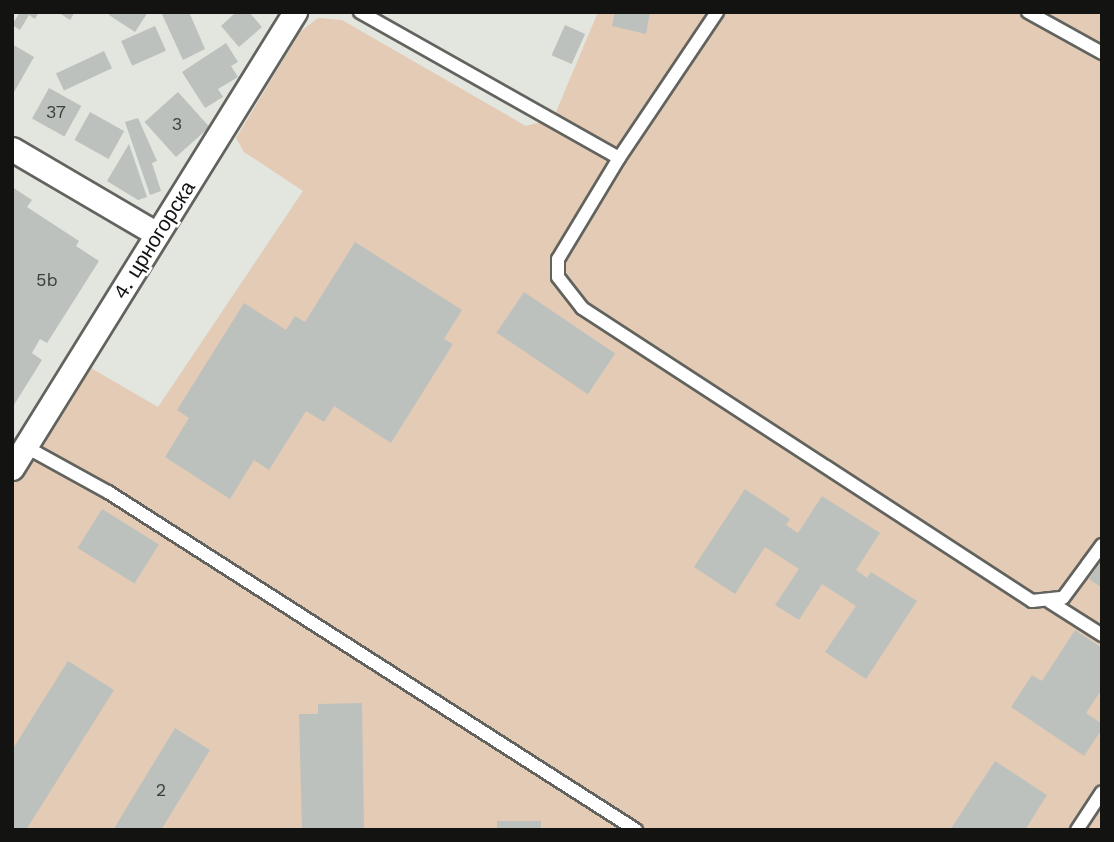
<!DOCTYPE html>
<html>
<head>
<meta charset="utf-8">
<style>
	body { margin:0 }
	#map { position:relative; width:1114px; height:842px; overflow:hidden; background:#e3e5df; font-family:"Work Sans",sans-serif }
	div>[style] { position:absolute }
	.green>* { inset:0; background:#e4cbb6 }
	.building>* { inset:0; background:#bcc1bd; transform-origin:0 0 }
	.roads { filter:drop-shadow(2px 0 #62635e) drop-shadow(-2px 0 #62635e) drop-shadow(0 2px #62635e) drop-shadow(0 -2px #62635e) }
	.lane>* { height:12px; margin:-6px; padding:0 6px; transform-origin:6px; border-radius:6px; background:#fff }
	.street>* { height:23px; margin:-11.5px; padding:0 11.5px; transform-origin:11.5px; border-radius:11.5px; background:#fff }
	span { translate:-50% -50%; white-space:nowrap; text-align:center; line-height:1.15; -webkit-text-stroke:5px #fff; paint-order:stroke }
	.number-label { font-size:18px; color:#3d3f3d }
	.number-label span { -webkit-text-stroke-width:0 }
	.street-label { font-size:21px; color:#131412 }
	.frame { position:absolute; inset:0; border:14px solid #131412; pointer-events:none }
</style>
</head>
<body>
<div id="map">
	<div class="green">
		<div style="clip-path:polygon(598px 12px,1102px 12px,1102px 830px,12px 830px,12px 468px,77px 360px,158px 407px,303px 191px,244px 152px,236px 138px,300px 32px,318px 18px,342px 20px,526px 126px,553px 119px)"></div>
	</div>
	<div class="building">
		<div style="clip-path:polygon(20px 12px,39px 12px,35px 19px,29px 15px,20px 30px,12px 25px)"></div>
		<div style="clip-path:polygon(58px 12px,75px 12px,70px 20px)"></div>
		<div style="clip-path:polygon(111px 12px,138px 14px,148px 12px,135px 32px,109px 15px)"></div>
		<div style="clip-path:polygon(161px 12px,189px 12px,205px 49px,183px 60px)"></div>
		<div style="clip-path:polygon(236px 12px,249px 12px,262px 27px,239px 47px,221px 26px)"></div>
		<div style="clip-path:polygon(615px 12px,650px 12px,646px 34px,612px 26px)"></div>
		<div style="left:565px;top:25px;width:22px;height:33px;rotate:24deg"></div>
		<div style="left:155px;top:26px;width:27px;height:37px;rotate:66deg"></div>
		<div style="clip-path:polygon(226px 43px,238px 62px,231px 66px,238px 77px,218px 89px,223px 97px,205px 108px,182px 72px)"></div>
		<div style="clip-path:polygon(12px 44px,34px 57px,14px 92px,12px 91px)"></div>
		<div style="left:104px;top:51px;width:19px;height:53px;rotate:65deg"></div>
		<div style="left:49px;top:88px;width:37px;height:35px;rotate:29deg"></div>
		<div style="left:178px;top:92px;width:47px;height:45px;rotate:48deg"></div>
		<div style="left:90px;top:112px;width:39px;height:32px;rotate:29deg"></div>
		<div style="clip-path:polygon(138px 118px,157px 161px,152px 163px,161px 191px,150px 195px,125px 122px)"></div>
		<div style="clip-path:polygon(129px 144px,147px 197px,138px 200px,107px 181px)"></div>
		<div style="clip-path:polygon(12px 187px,32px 200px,27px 207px,79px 241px,76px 246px,99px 261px,47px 343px,40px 339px,32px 353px,42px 360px,12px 408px)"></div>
		<div style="clip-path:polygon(355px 242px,462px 310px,444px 339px,453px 344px,391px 443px,334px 406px,324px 422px,306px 411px,269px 470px,254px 460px,230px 499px,165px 457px,189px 418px,177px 410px,244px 303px,286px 330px,295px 316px,305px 322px)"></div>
		<div style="left:524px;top:292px;width:110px;height:49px;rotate:34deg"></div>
		<div style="clip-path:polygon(745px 489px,790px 519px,786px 525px,798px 533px,822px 496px,880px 533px,856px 570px,867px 578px,871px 572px,917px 601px,866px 679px,825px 652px,856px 606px,822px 584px,799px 620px,775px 605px,799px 569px,765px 547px,735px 594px,694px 567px)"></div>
		<div style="left:102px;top:509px;width:67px;height:46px;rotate:32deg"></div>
		<div style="clip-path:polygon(1102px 560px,1102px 588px,1089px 579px)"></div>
		<div style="clip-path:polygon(1075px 630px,1102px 648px,1102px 689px,1086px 713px,1102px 724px,1102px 729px,1084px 756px,1011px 707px,1032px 675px,1042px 681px)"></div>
		<div style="clip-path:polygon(68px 661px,114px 690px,26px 830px,12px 830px,12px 750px)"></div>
		<div style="clip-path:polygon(362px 703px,364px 830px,302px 830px,299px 714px,318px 714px,318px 704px)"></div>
		<div style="clip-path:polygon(175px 728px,210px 750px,161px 830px,113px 830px)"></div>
		<div style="clip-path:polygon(995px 761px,1047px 795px,1025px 830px,950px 830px)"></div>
		<div style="left:541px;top:821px;width:9px;height:44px;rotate:90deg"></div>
	</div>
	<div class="roads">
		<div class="lane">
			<div style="left:360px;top:12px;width:297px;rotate:29.4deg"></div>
			<div style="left:619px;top:158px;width:118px;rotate:121.1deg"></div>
			<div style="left:558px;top:259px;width:18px;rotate:90deg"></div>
			<div style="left:558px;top:277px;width:39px;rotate:52deg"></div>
			<div style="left:582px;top:308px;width:537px;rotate:33.07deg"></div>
			<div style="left:1032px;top:601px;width:31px;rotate:-6deg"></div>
			<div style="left:1063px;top:598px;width:66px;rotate:-53.7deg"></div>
			<div style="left:1028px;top:12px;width:85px;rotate:29deg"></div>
			<div style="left:619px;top:158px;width:176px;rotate:-56.1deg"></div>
			<div style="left:26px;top:447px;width:94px;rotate:28.8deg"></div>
			<div style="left:108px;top:492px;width:627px;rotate:32.63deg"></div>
			<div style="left:1050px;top:602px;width:62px;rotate:32.4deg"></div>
			<div style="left:1077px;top:830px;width:45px;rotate:-56.7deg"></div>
		</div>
		<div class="street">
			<div style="left:12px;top:149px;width:168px;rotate:30.4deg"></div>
			<div style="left:12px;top:468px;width:537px;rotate:-58.18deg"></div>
		</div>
	</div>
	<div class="number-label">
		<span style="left:56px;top:112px">37</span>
		<span style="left:177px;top:124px">3</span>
		<span style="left:47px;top:280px">5b</span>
		<span style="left:161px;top:790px">2</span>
	</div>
	<div class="street-label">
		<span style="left:154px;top:240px;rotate:-58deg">4. црногорска</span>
	</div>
	<div class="frame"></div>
</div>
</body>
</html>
